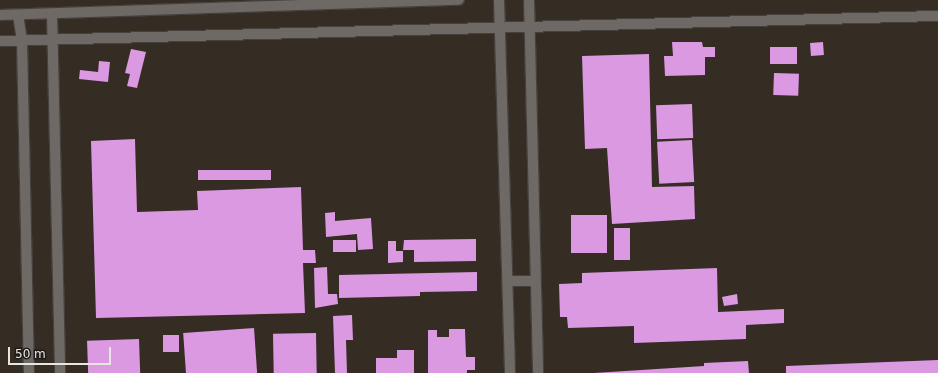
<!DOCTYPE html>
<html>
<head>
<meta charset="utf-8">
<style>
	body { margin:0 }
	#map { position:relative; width:938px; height:373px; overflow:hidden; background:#282420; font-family:"DejaVu Sans",sans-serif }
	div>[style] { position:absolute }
	.built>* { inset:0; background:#352c24; transform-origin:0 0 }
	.building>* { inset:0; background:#da99e1; transform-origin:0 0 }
	.roads { filter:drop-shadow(1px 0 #45413e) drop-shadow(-1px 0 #45413e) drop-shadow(0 1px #45413e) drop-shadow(0 -1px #45413e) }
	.minor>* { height:10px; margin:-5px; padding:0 5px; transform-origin:5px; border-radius:5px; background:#6e6965 }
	span { translate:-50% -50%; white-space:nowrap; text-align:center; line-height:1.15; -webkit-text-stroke:4px #1e1a17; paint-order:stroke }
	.scale { position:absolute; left:8px; top:347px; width:103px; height:18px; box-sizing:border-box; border:2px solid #e8e5e3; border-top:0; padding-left:5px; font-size:12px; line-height:14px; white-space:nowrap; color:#e8e5e3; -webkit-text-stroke:3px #1e1a17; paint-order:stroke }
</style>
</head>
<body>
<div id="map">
	<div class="built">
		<div style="left:0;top:0;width:938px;height:373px"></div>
	</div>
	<div class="building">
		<div style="clip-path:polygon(672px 42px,702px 42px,703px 47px,715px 47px,715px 57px,705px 57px,705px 75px,665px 76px,664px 56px,673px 56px)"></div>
		<div style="left:823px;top:42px;width:13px;height:13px;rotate:86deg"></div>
		<div style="left:797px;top:47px;width:17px;height:27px;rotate:90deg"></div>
		<div style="clip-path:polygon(131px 49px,146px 52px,137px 88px,127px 86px,130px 74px,125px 73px)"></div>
		<div style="clip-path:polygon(649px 54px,652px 187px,694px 186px,695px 219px,612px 224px,607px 148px,585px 149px,582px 56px)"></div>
		<div style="clip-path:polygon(99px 61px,110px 62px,108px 82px,79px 79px,80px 70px,98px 72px)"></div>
		<div style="left:774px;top:73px;width:25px;height:22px;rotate:2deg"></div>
		<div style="left:692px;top:104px;width:34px;height:36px;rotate:88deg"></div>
		<div style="clip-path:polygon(135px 139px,137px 212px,198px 210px,197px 191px,301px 187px,303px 250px,315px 250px,316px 263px,303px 263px,305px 313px,96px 318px,91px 141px)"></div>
		<div style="left:692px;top:140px;width:42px;height:35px;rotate:87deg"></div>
		<div style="left:271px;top:170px;width:10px;height:73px;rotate:90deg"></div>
		<div style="clip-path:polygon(335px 212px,335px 221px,371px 218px,373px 249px,358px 250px,357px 234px,326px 237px,325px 213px)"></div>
		<div style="left:571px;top:215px;width:36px;height:38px"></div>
		<div style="left:614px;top:228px;width:16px;height:32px"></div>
		<div style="clip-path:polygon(476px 239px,476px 261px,414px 262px,414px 250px,403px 250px,404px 240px)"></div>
		<div style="left:333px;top:240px;width:23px;height:12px"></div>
		<div style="clip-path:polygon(388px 241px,396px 241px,396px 251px,403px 251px,403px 262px,388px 263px)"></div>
		<div style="clip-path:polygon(327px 267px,328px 294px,337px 294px,338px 304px,315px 308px,314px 268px)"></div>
		<div style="clip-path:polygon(717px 268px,718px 312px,784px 309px,784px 323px,746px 325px,746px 339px,634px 343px,634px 326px,568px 328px,567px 317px,560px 317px,559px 284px,582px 283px,582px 273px)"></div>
		<div style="clip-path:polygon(477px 272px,477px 291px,420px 292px,420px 296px,339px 298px,339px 275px)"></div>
		<div style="clip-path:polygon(737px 294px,738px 304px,724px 306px,722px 297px)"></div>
		<div style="clip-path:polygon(352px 315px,353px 340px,346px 340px,347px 373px,335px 373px,333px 316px)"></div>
		<div style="left:254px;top:328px;width:45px;height:71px;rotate:86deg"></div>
		<div style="clip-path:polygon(449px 329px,465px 329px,466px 357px,475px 357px,475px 370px,467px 370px,467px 373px,428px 373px,428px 330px,437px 330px,437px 337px,449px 337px)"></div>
		<div style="left:316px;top:333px;width:40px;height:43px;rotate:89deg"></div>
		<div style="left:179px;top:335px;width:17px;height:16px;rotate:90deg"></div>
		<div style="left:139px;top:339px;width:34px;height:52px;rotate:88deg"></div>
		<div style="clip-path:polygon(397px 350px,414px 350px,414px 373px,376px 373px,376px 358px,397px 358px)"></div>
		<div style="clip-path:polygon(938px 360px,938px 373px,786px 373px,786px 366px)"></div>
		<div style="clip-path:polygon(748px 361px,749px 373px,594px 373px,704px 366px,704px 363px)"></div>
	</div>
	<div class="roads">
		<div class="minor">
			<div style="left:499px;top:0;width:373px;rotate:88.3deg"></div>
			<div style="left:529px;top:0;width:373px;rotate:88.6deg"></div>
			<div style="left:52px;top:14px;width:359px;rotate:88.7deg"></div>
			<div style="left:0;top:15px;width:459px;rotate:-1.9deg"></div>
			<div style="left:18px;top:15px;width:26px;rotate:81deg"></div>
			<div style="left:22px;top:41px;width:332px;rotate:88.8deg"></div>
			<div style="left:0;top:41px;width:938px;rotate:-1.53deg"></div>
			<div style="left:509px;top:281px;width:26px"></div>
		</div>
	</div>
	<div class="scale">50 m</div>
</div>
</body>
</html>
